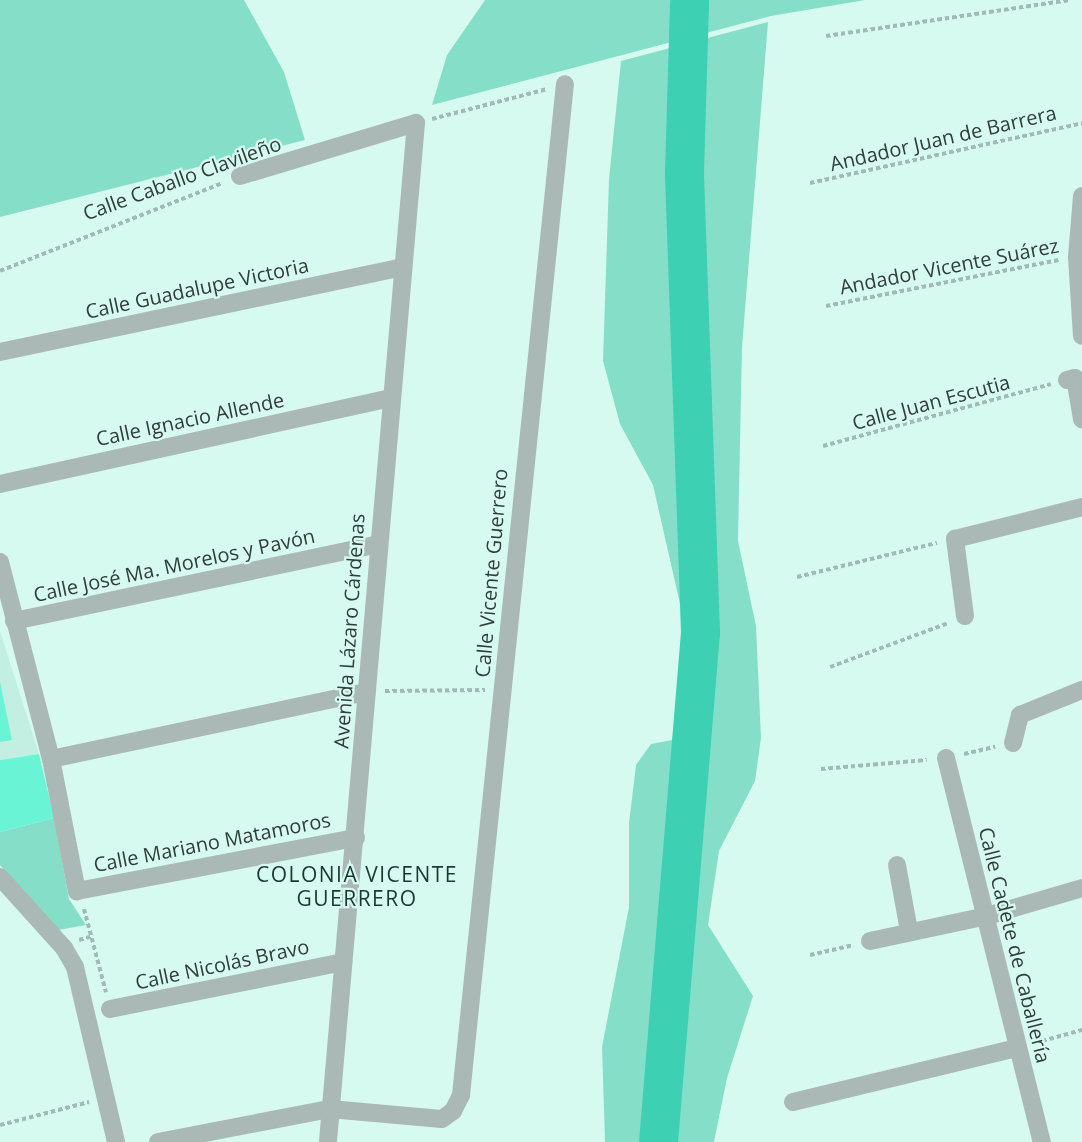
<!DOCTYPE html>
<html>
<head>
<meta charset="utf-8">
<style>
	body { margin:0 }
	#map { position:relative; width:1082px; height:1142px; overflow:hidden; background:#d7faf0; font-family:"Open Sans",sans-serif }
	div>[style] { position:absolute }
	.built>* { inset:0; background:#c3eee2 }
	.green>* { inset:0; background:#85dfc8 }
	.river>* { height:39px; margin:-19.5px; padding:0 19.5px; transform-origin:19.5px; border-radius:19.5px; background:#3dd0b2 }
	.building>* { inset:0; background:#6af4d6 }
	.path>* { height:4px; margin-top:-2px; transform-origin:0; background:repeating-linear-gradient(90deg,#9fbbb3 0 4.5px,transparent 0 7.5px) }
	.minor>* { height:18px; margin:-9px; padding:0 9px; transform-origin:9px; border-radius:9px; background:#aab9b5 }
	span { translate:-50% -50%; white-space:nowrap; text-align:center; line-height:1.15; -webkit-text-stroke:4.5px #d7faf0; paint-order:stroke }
	.street-label { font-size:20px; color:#303e3b }
	.neighbourhood-label { font-size:21px; color:#1a3831; letter-spacing:1.5px }
</style>
</head>
<body>
<div id="map">
	<div class="built">
		<div style="clip-path:polygon(0 631px,39px 754px,0 760px)"></div>
	</div>
	<div class="green">
		<div style="clip-path:polygon(0 0,244px 0,284px 72px,305px 140px,0 217px)"></div>
		<div style="clip-path:polygon(485px 0,865px 0,771px 16px,432px 105px,447px 55px)"></div>
		<div style="clip-path:polygon(768px 22px,742px 347px,738px 541px,756px 626px,761px 738px,755px 781px,719px 851px,708px 925px,753px 996px,727px 1078px,714px 1142px,605px 1142px,602px 1047px,629px 907px,629px 823px,636px 765px,651px 744px,672px 740px,690px 648px,653px 485px,620px 424px,603px 361px,609px 179px,621px 61px)"></div>
		<div style="clip-path:polygon(54px 818px,69px 899px,86px 925px,58px 930px,0 865px,0 832px)"></div>
	</div>
	<div class="river">
		<div style="left:658px;top:1142px;width:512px;rotate:-85.29deg"></div>
		<div style="left:700px;top:632px;width:460px;rotate:-92deg"></div>
		<div style="left:684px;top:172px;width:172px;rotate:-88.3deg"></div>
	</div>
	<div class="building">
		<div style="clip-path:polygon(0 682px,12px 740px,0 742px)"></div>
		<div style="clip-path:polygon(39px 754px,54px 818px,0 832px,0 760px)"></div>
	</div>
	<div class="path">
		<div style="left:826px;top:36px;width:247px;rotate:-8.4deg"></div>
		<div style="left:432px;top:119px;width:119px;rotate:-14.6deg"></div>
		<div style="left:810px;top:183px;width:279px;rotate:-12.4deg"></div>
		<div style="left:0;top:271px;width:239px;rotate:-21.6deg"></div>
		<div style="left:826px;top:306px;width:237px;rotate:-11.2deg"></div>
		<div style="left:823px;top:446px;width:236px;rotate:-15.2deg"></div>
		<div style="left:797px;top:577px;width:144px;rotate:-13.7deg"></div>
		<div style="left:830px;top:667px;width:126px;rotate:-20.4deg"></div>
		<div style="left:385px;top:691px;width:100px;rotate:-0.6deg"></div>
		<div style="left:964px;top:754px;width:32px;rotate:-13deg"></div>
		<div style="left:821px;top:769px;width:106px;rotate:-4.9deg"></div>
		<div style="left:84px;top:909px;width:86px;rotate:75.2deg"></div>
		<div style="left:79px;top:940px;width:15px;rotate:-16deg"></div>
		<div style="left:810px;top:955px;width:45px;rotate:-12.8deg"></div>
		<div style="left:1035px;top:1043px;width:49px;rotate:-15.5deg"></div>
		<div style="left:0;top:1125px;width:92px;rotate:-14.5deg"></div>
	</div>
	<div class="minor">
		<div style="left:240px;top:176px;width:184px;rotate:-16.8deg"></div>
		<div style="left:416px;top:123px;width:1023px;rotate:94.94deg"></div>
		<div style="left:1082px;top:196px;width:61px;rotate:94.7deg"></div>
		<div style="left:1077px;top:257px;width:79px;rotate:86.4deg"></div>
		<div style="left:0;top:352px;width:412px;rotate:-11.9deg"></div>
		<div style="left:1067px;top:380px;width:8px;rotate:-14deg"></div>
		<div style="left:1075px;top:378px;width:42px;rotate:80.3deg"></div>
		<div style="left:0;top:484px;width:399px;rotate:-12.4deg"></div>
		<div style="left:0;top:562px;width:203px;rotate:75.5deg"></div>
		<div style="left:51px;top:759px;width:135px;rotate:78.9deg"></div>
		<div style="left:77px;top:891px;width:284px;rotate:-10.8deg"></div>
		<div style="left:965px;top:616px;width:78px;rotate:-97.4deg"></div>
		<div style="left:955px;top:539px;width:131px;rotate:-14.1deg"></div>
		<div style="left:14px;top:621px;width:372px;rotate:-11.9deg"></div>
		<div style="left:1013px;top:743px;width:29px;rotate:-76deg"></div>
		<div style="left:1020px;top:715px;width:67px;rotate:-22deg"></div>
		<div style="left:946px;top:758px;width:396px;rotate:76deg"></div>
		<div style="left:51px;top:759px;width:322px;rotate:-12deg"></div>
		<div style="left:897px;top:865px;width:67px;rotate:79.7deg"></div>
		<div style="left:0;top:877px;width:96px;rotate:48deg"></div>
		<div style="left:64px;top:948px;width:22px;rotate:60deg"></div>
		<div style="left:75px;top:967px;width:180px;rotate:76.8deg"></div>
		<div style="left:870px;top:941px;width:120px;rotate:-12.1deg"></div>
		<div style="left:987px;top:916px;width:99px;rotate:-16.4deg"></div>
		<div style="left:110px;top:1009px;width:238px;rotate:-11.4deg"></div>
		<div style="left:793px;top:1102px;width:229px;rotate:-13.6deg"></div>
		<div style="left:158px;top:1142px;width:175px;rotate:-10.9deg"></div>
		<div style="left:330px;top:1109px;width:112px;rotate:5.1deg"></div>
		<div style="left:442px;top:1119px;width:14px;rotate:-36deg"></div>
		<div style="left:453px;top:1111px;width:18px;rotate:-63deg"></div>
		<div style="left:461px;top:1095px;width:1016px;rotate:-84.13deg"></div>
	</div>
	<div class="street-label">
		<span style="left:943px;top:138px;rotate:-13deg">Andador Juan de Barrera</span>
		<span style="left:182px;top:178px;rotate:-20deg">Calle Caballo Clavileño</span>
		<span style="left:949px;top:266px;rotate:-11deg">Andador Vicente Suárez</span>
		<span style="left:197px;top:288px;rotate:-12deg">Calle Guadalupe Victoria</span>
		<span style="left:931px;top:402px;rotate:-15deg">Calle Juan Escutia</span>
		<span style="left:190px;top:419px;rotate:-12deg">Calle Ignacio Allende</span>
		<span style="left:174px;top:565px;rotate:-12deg">Calle José Ma. Morelos y Pavón</span>
		<span style="left:491px;top:573px;rotate:-85deg">Calle Vicente Guerrero</span>
		<span style="left:349px;top:631px;rotate:-86deg">Avenida Lázaro Cárdenas</span>
		<span style="left:212px;top:842px;rotate:-11deg">Calle Mariano Matamoros</span>
		<span style="left:1015px;top:945px;rotate:76deg">Calle Cadete de Caballería</span>
		<span style="left:222px;top:964px;rotate:-12deg">Calle Nicolás Bravo</span>
	</div>
	<div class="neighbourhood-label">
		<span style="left:357px;top:886px">COLONIA VICENTE<br>GUERRERO</span>
	</div>
</div>
</body>
</html>
